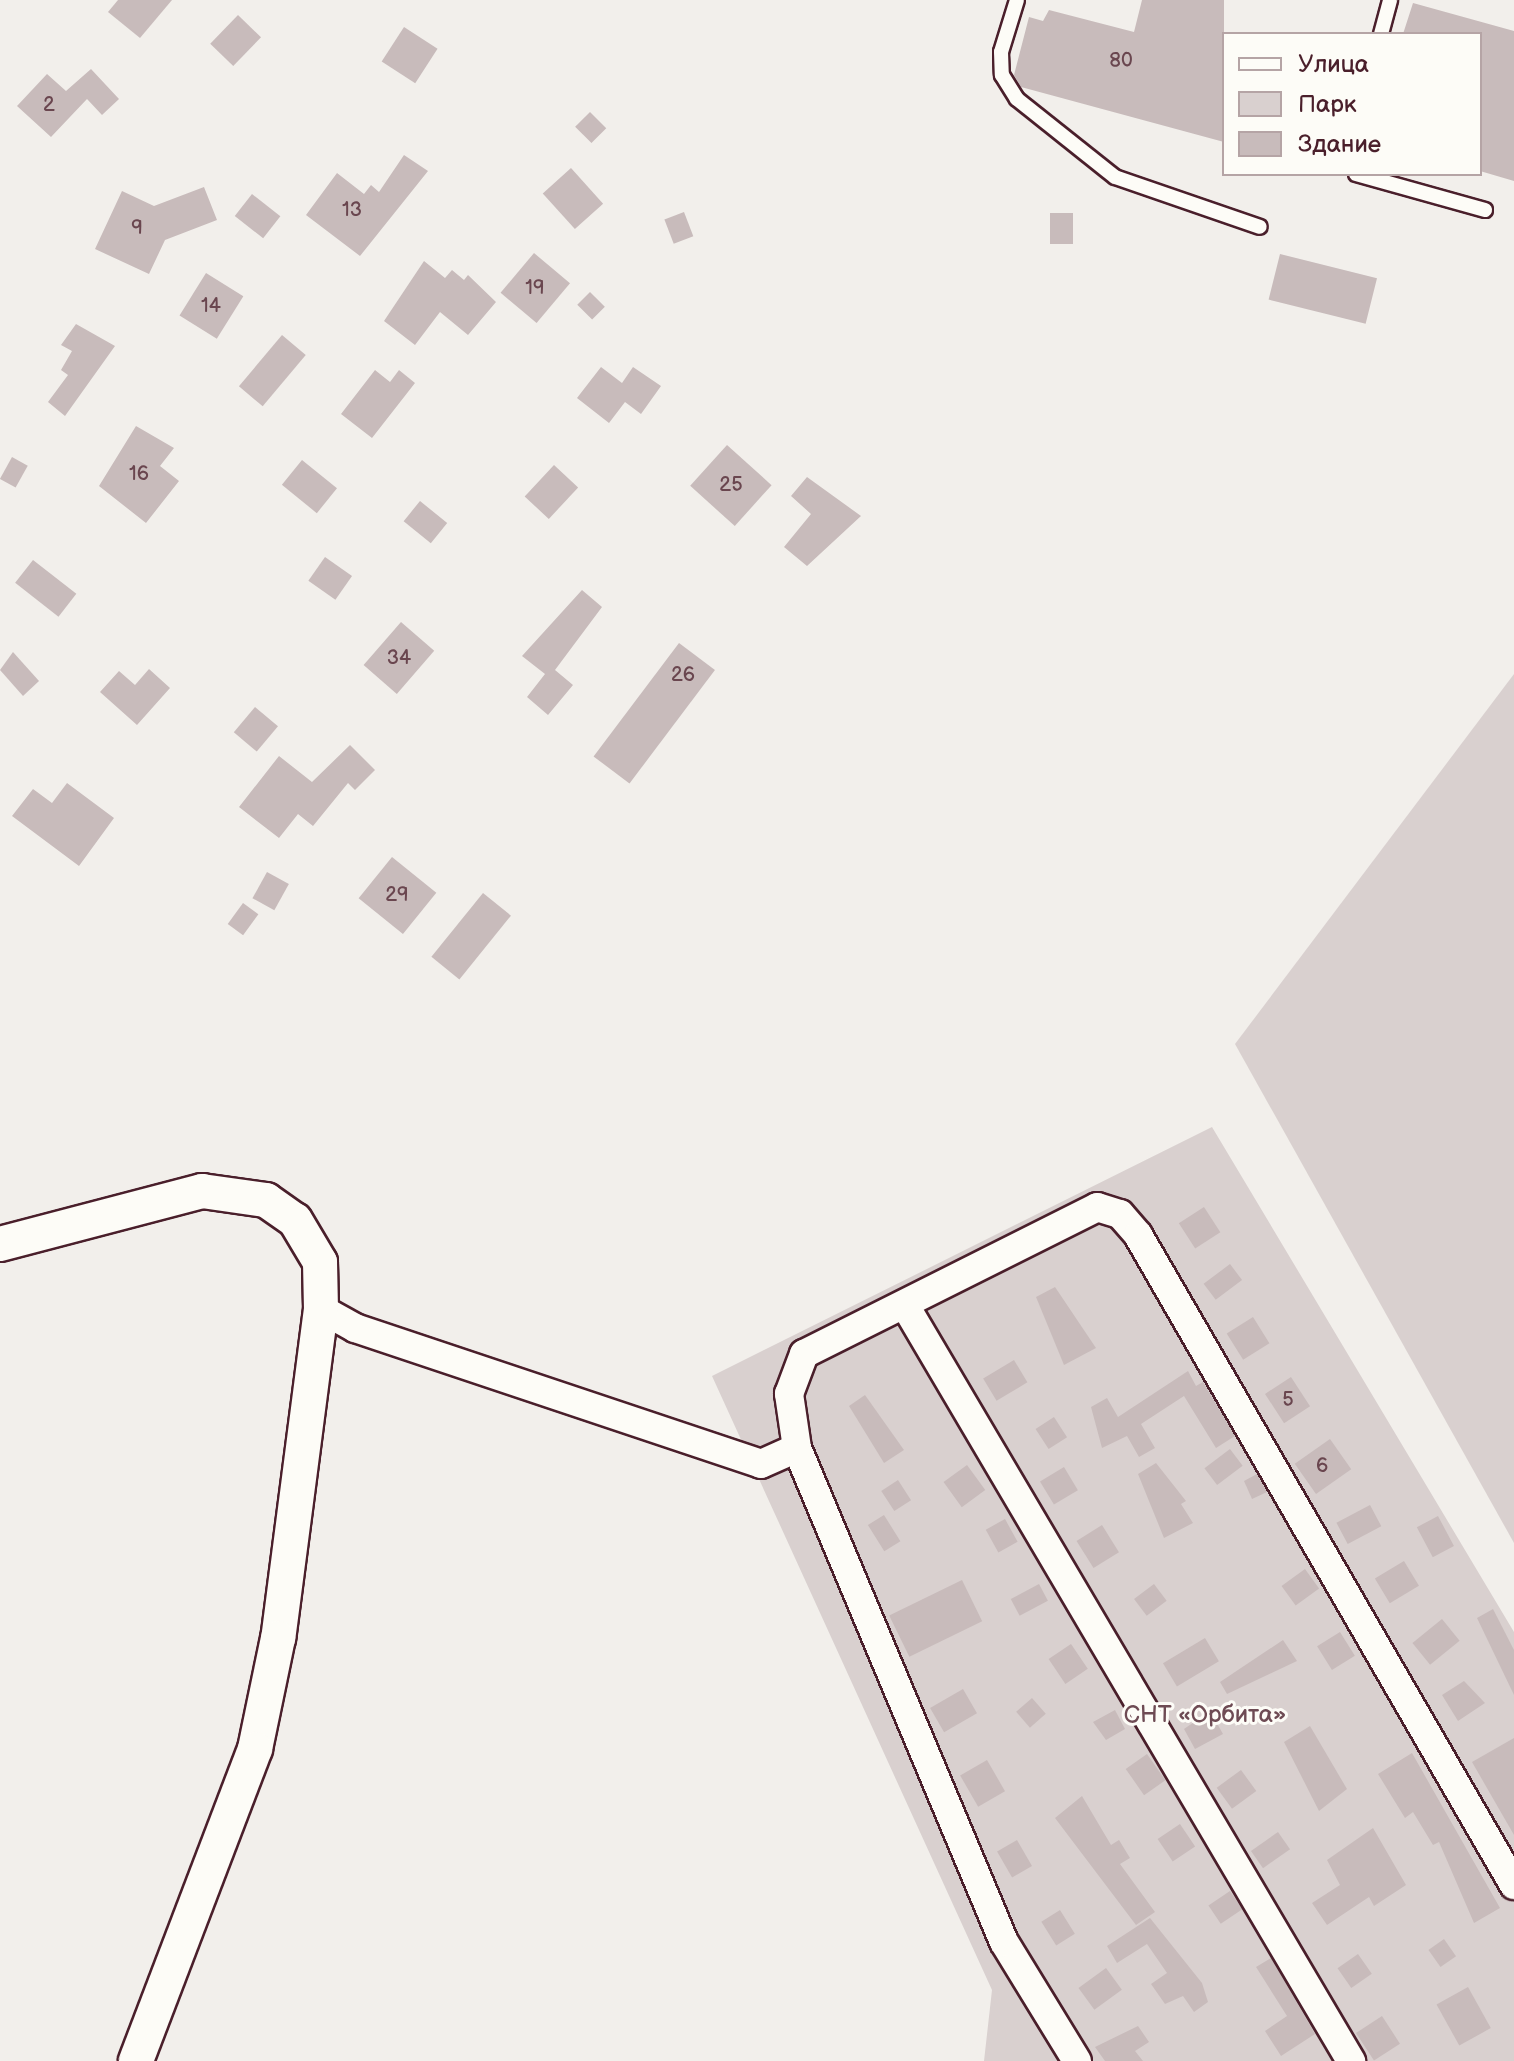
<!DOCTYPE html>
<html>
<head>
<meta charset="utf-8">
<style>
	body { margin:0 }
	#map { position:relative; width:1514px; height:2061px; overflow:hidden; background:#f2efeb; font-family:"Balsamiq Sans",sans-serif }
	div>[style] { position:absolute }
	.green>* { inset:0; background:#d9d0cf }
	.building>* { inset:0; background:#c8bbbb; transform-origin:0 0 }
	.roads { filter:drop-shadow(2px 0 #4a1f2b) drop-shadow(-2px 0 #4a1f2b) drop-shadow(0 2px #4a1f2b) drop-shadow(0 -2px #4a1f2b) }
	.service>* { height:14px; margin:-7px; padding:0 7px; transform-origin:7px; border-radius:7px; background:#fdfcf7 }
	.minor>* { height:28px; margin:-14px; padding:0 14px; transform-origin:14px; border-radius:14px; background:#fdfcf7 }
	.tertiary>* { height:34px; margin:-17px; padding:0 17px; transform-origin:17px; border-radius:17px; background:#fdfcf7 }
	span { translate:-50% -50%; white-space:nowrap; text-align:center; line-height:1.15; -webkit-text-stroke:6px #fdfcf7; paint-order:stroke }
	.number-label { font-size:20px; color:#6a464f }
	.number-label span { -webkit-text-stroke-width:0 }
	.park-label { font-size:24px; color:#6e4b54 }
	.legend { position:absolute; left:1222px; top:32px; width:260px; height:144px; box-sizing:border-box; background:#fdfcf7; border:2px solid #b5a4a5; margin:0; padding:10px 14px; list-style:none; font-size:24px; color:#4a1f2b }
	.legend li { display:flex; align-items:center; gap:16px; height:40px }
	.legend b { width:40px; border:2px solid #b5a4a5 }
</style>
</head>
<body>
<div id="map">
	<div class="green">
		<div style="clip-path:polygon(1514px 674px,1514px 1543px,1235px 1044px)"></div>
		<div style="clip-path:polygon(1212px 1127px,1514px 1632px,1514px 2061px,984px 2061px,992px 1990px,712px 1376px)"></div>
	</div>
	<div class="building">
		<div style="clip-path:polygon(118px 0,172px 0,140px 38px,108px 12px)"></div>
		<div style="clip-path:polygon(1142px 0,1224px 0,1224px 142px,1021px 87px,1014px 75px,1029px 17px,1043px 21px,1049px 10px,1134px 32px)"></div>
		<div style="clip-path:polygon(1413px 3px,1514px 31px,1514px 181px,1480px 171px,1480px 34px,1403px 34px)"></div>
		<div style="left:238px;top:15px;width:32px;height:40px;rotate:44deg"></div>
		<div style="left:404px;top:27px;width:40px;height:41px;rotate:33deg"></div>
		<div style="clip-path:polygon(91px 69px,119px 99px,102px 115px,87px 99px,51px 137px,17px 106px,47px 74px,66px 91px)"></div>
		<div style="left:590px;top:112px;width:23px;height:21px;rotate:45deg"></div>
		<div style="clip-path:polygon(404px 155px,428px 171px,360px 256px,306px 215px,337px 173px,364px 194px,371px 185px,379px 192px)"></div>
		<div style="left:571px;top:168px;width:48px;height:38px;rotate:48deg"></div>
		<div style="clip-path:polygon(204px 187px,217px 220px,165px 240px,149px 274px,95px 249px,122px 191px,154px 206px)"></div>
		<div style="left:252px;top:194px;width:36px;height:28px;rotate:38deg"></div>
		<div style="left:684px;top:212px;width:26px;height:21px;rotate:69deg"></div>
		<div style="left:1050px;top:213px;width:23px;height:31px"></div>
		<div style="left:534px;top:253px;width:47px;height:52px;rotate:40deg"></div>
		<div style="left:1280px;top:254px;width:100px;height:47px;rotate:14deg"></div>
		<div style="clip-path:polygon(424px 261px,445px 278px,452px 270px,464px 280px,468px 275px,496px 302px,468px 335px,440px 312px,415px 345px,384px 321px)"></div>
		<div style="left:206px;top:273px;width:44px;height:50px;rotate:32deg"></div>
		<div style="left:590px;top:292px;width:21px;height:18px;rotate:45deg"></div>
		<div style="clip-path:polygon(76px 324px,115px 346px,65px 416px,48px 402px,68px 375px,61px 370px,72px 351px,61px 345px)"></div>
		<div style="left:282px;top:335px;width:31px;height:67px;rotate:40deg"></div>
		<div style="clip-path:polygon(601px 367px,622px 383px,633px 367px,661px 386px,641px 414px,625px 402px,609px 423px,577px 398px)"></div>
		<div style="clip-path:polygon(375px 370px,390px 382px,399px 370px,415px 383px,372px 438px,341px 414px)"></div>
		<div style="clip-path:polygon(136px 426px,174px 448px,160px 466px,179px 481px,146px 523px,99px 486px)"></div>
		<div style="left:727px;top:445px;width:60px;height:55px;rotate:42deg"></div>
		<div style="left:12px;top:457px;width:18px;height:25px;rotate:29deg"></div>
		<div style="left:302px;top:460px;width:45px;height:32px;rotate:39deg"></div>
		<div style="left:554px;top:465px;width:33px;height:43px;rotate:43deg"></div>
		<div style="clip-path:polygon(807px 477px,861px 516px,807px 566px,784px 547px,811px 514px,791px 496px)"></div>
		<div style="left:420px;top:501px;width:35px;height:26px;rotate:39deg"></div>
		<div style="left:325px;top:557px;width:33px;height:29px;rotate:35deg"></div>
		<div style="left:33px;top:560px;width:55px;height:29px;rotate:38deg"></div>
		<div style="clip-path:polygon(582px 590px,602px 607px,555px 670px,573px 685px,548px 715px,527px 697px,545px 674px,522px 656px)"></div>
		<div style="left:401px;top:622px;width:44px;height:57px;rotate:41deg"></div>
		<div style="left:679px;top:643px;width:45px;height:142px;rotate:37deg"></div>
		<div style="clip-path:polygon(13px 652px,39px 681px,23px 696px,0 670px)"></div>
		<div style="clip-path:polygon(149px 669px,170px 688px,137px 725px,100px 692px,119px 671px,135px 685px)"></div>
		<div style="left:255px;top:707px;width:30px;height:33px;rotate:40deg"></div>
		<div style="clip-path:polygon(350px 745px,375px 770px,355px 790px,348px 783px,313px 826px,298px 814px,279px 838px,239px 807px,279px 756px,312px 782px)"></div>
		<div style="clip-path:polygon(67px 783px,114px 818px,79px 866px,12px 816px,33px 789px,52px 803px)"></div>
		<div style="left:392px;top:857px;width:57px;height:53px;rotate:39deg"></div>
		<div style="left:267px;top:872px;width:25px;height:30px;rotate:29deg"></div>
		<div style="left:483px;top:893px;width:36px;height:82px;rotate:39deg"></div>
		<div style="left:243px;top:903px;width:19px;height:26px;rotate:36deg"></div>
		<div style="left:1204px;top:1207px;width:30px;height:30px;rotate:57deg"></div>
		<div style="left:1230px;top:1264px;width:20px;height:33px;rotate:53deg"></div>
		<div style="clip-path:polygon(1055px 1287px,1096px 1348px,1064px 1365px,1036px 1297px)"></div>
		<div style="left:1253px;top:1317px;width:31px;height:31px;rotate:58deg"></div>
		<div style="left:1014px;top:1360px;width:26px;height:36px;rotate:59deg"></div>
		<div style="clip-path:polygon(1188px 1371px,1196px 1386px,1203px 1382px,1235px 1436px,1216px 1448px,1184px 1396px,1141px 1424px,1155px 1448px,1139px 1457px,1127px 1436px,1102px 1448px,1091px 1407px,1107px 1398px,1118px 1417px)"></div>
		<div style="left:1291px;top:1377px;width:35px;height:31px;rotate:57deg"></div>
		<div style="clip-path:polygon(865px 1395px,904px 1450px,884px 1463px,849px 1406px)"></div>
		<div style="left:1054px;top:1417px;width:24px;height:22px;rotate:57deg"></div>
		<div style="left:1330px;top:1439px;width:37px;height:43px;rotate:55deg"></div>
		<div style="left:1230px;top:1449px;width:21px;height:32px;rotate:53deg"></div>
		<div style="clip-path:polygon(1156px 1463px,1186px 1501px,1181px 1504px,1193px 1523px,1164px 1538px,1138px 1474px)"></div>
		<div style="left:967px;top:1465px;width:31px;height:29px;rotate:54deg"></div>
		<div style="left:1064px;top:1467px;width:27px;height:28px;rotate:59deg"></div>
		<div style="clip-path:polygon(1257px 1474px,1267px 1492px,1252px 1499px,1244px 1481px)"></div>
		<div style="left:898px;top:1480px;width:24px;height:20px;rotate:57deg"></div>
		<div style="left:1370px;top:1505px;width:24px;height:38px;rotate:62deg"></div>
		<div style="left:884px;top:1515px;width:31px;height:19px;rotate:58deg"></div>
		<div style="left:1438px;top:1516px;width:34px;height:24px;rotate:62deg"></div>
		<div style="left:1005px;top:1519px;width:26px;height:22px;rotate:61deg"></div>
		<div style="left:1102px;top:1525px;width:32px;height:30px;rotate:58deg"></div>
		<div style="left:1404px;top:1561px;width:29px;height:34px;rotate:59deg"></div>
		<div style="left:1305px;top:1569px;width:24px;height:29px;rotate:54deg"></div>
		<div style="left:962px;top:1580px;width:46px;height:81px;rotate:64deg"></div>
		<div style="left:1039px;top:1584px;width:19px;height:32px;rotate:62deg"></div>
		<div style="left:1154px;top:1584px;width:21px;height:25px;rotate:53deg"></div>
		<div style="clip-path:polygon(1493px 1609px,1514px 1650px,1514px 1695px,1477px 1618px)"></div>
		<div style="left:1442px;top:1619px;width:28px;height:38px;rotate:51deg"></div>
		<div style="left:1340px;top:1632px;width:28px;height:27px;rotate:58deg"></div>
		<div style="left:1205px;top:1638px;width:27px;height:49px;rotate:59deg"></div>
		<div style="clip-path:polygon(1283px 1640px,1297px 1661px,1227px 1694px,1220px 1682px)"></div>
		<div style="left:1071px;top:1644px;width:30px;height:27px;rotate:56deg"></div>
		<div style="clip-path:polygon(1464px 1681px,1485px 1703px,1458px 1721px,1442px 1695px)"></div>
		<div style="left:963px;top:1689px;width:28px;height:38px;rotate:60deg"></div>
		<div style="left:1032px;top:1698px;width:21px;height:21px;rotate:49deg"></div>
		<div style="clip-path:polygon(1115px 1710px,1125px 1729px,1106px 1740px,1093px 1722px)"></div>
		<div style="clip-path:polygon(1210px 1711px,1223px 1734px,1195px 1749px,1184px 1729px)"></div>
		<div style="clip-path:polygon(1310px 1726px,1347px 1789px,1319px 1811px,1284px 1742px)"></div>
		<div style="clip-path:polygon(1514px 1738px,1514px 1835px,1472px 1762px)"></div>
		<div style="clip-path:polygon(1412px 1753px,1500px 1908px,1474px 1923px,1439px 1842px,1433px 1845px,1413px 1812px,1405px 1818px,1378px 1774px)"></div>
		<div style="left:1147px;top:1754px;width:32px;height:26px;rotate:55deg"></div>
		<div style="left:987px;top:1760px;width:36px;height:31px;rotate:60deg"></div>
		<div style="left:1241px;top:1770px;width:26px;height:30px;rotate:54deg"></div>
		<div style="clip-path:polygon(1082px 1796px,1111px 1845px,1119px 1840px,1130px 1858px,1120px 1864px,1155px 1912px,1136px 1925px,1055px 1818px)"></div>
		<div style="left:1180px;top:1824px;width:27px;height:27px;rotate:56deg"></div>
		<div style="clip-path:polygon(1373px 1828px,1406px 1885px,1374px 1906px,1369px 1897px,1327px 1925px,1312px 1903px,1340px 1885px,1327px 1860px)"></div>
		<div style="left:1278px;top:1832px;width:21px;height:33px;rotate:55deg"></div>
		<div style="left:1017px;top:1840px;width:30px;height:23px;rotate:60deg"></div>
		<div style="left:1230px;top:1891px;width:22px;height:26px;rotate:56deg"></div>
		<div style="left:1060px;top:1910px;width:28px;height:22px;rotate:58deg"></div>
		<div style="clip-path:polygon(1150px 1918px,1202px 1983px,1208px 2002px,1194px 2012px,1183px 1996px,1165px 2004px,1151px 1984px,1167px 1973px,1147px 1944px,1117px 1963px,1107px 1946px)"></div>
		<div style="left:1444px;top:1939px;width:21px;height:19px;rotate:55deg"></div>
		<div style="left:1358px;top:1954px;width:24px;height:25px;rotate:55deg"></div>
		<div style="clip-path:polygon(1271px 1958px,1315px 2034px,1281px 2056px,1265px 2031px,1287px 2016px,1256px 1967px)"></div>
		<div style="left:1106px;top:1968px;width:27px;height:34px;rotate:54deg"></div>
		<div style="left:1468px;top:1987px;width:47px;height:36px;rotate:61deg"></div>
		<div style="left:1382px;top:2016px;width:33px;height:31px;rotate:57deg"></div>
		<div style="clip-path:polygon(1138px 2026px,1149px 2042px,1135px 2051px,1143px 2061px,1105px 2061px,1095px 2047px)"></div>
	</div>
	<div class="roads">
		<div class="service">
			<div style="left:1017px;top:0;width:54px;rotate:107.1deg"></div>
			<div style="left:1001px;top:52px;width:23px;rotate:88deg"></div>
			<div style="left:1002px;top:75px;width:28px;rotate:58deg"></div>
			<div style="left:1017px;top:99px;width:125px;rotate:38.5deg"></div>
			<div style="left:1115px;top:177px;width:153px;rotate:19deg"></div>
			<div style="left:1381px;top:34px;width:35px;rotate:-75deg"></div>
			<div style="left:1356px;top:174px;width:134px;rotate:15.6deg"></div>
		</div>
		<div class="minor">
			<div style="left:906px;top:1307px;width:876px;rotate:59.45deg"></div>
			<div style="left:321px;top:1309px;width:39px;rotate:29deg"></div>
			<div style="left:355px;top:1328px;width:428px;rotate:18.5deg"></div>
			<div style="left:761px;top:1464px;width:39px;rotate:-24deg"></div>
			<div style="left:1077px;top:2061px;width:140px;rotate:-121.5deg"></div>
			<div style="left:1004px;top:1942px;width:536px;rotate:-112.74deg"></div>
			<div style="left:797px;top:1448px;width:55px;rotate:-98.4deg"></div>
			<div style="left:789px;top:1394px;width:43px;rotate:-69.4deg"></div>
			<div style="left:804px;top:1354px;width:328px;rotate:-26.6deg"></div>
			<div style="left:1097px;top:1207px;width:24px;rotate:17deg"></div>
			<div style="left:1120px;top:1214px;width:28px;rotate:49deg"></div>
			<div style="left:1138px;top:1235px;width:751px;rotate:59.95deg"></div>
		</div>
		<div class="tertiary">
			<div style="left:0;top:1244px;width:209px;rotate:-14.7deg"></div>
			<div style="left:202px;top:1191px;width:65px;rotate:8deg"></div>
			<div style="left:266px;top:1200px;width:35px;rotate:35deg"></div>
			<div style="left:295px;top:1220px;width:49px;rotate:59.2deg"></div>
			<div style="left:320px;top:1262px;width:47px;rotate:88.8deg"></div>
			<div style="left:321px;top:1309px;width:332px;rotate:97.4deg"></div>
			<div style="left:278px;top:1638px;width:113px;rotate:101.7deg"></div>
			<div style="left:255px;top:1749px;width:334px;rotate:110.9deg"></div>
		</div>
	</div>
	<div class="number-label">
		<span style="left:1121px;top:61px">80</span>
		<span style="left:49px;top:105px">2</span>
		<span style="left:352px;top:210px">13</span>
		<span style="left:137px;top:228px">9</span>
		<span style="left:535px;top:288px">19</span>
		<span style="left:211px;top:306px">14</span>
		<span style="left:139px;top:474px">16</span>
		<span style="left:731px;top:485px">25</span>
		<span style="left:399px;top:658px">34</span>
		<span style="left:683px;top:675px">26</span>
		<span style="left:397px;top:895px">29</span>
		<span style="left:1288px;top:1400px">5</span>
		<span style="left:1322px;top:1466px">6</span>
	</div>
	<div class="park-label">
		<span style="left:1205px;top:1715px">СНТ «Орбита»</span>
	</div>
	<ul class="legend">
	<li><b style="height:10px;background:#fdfcf7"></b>Улица</li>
	<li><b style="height:22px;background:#d9d0cf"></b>Парк</li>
	<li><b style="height:22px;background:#c8bbbb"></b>Здание</li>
	</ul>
</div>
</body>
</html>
